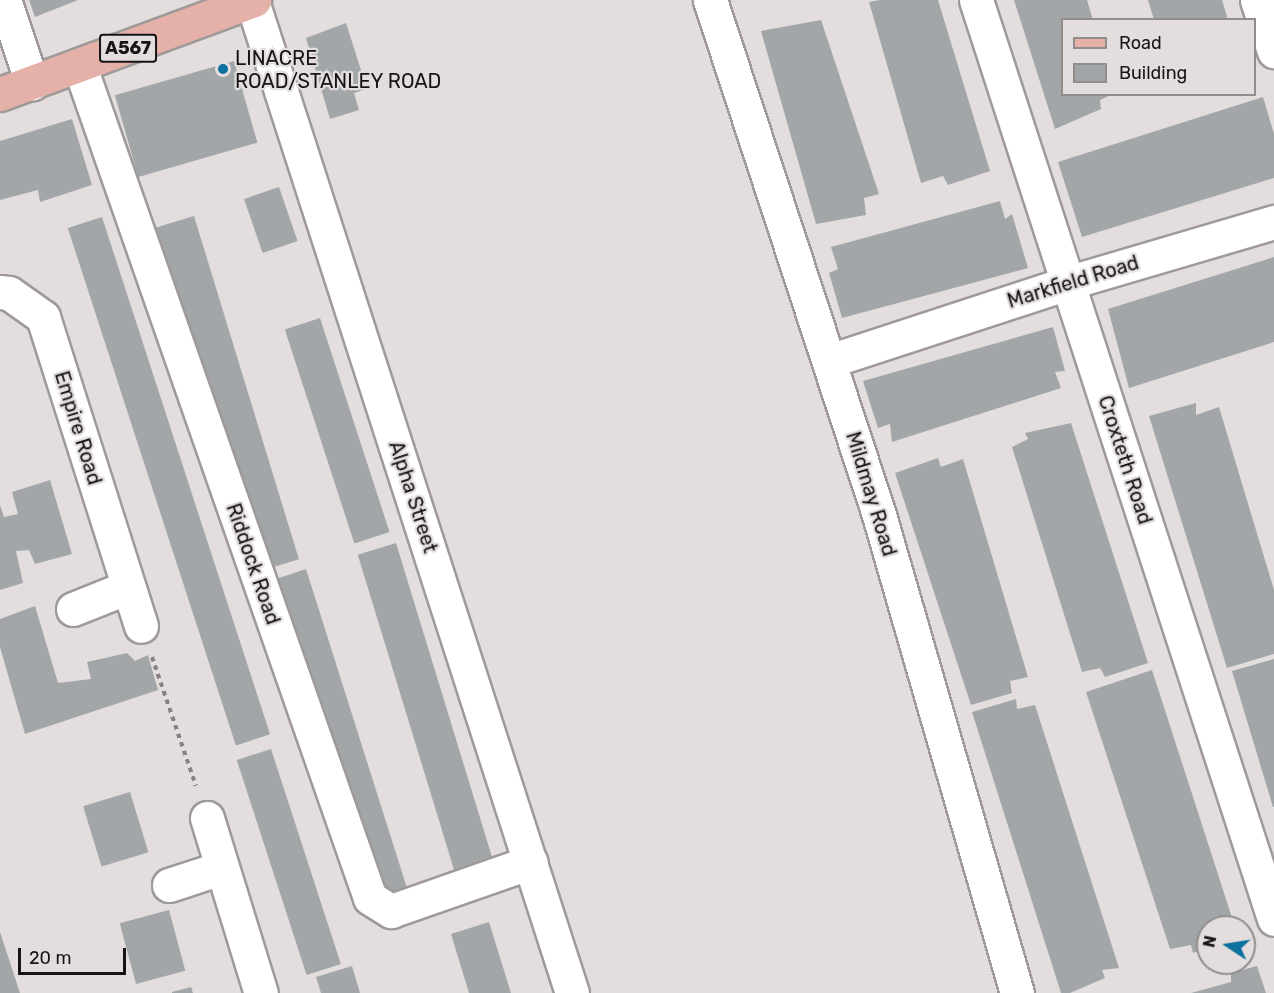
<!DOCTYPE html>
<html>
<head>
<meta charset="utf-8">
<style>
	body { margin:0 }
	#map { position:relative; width:1274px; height:993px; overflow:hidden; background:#e3dedd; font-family:Rubik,sans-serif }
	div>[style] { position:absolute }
	.building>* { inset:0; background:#a2a6a8; transform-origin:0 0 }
	.path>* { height:4px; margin-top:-2px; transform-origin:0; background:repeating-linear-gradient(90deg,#868281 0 4.5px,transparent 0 9px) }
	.roads { filter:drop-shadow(2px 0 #9f9a99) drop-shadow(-2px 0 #9f9a99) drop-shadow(0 2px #9f9a99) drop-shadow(0 -2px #9f9a99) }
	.street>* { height:33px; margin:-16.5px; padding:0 16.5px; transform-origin:16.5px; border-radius:16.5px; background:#fff }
	.primary>* { height:33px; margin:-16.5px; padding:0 16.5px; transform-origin:16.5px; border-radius:16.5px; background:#e4b0a7 }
	.dots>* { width:16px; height:16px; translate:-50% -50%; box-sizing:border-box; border:3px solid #e3dedd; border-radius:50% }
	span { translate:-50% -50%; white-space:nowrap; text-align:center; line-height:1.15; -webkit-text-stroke:4.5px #e3dedd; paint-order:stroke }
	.shield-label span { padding:2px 4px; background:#e3dedd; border:2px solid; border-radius:4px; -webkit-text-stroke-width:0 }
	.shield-label { font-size:18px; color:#161414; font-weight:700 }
	.poi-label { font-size:20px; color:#161414 }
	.left { translate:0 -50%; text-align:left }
	.street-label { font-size:20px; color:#161414 }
	.legend { position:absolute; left:1061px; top:18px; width:195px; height:78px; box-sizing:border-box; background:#e3dedd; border:2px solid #918d8d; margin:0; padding:8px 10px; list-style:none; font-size:18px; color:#161414 }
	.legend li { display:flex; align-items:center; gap:12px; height:30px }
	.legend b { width:30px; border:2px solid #918d8d }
	.north { position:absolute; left:1196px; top:915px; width:60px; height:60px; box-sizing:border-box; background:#e3dedd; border:2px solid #918d8d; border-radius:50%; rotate:282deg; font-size:16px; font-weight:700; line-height:24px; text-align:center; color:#161414 }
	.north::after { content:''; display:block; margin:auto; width:21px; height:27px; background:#0c719e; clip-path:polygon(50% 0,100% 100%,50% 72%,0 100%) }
	.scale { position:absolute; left:18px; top:948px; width:108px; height:27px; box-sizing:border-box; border:3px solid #161414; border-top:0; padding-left:8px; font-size:18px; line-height:21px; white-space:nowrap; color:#161414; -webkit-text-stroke:4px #e3dedd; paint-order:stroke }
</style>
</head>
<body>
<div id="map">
	<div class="building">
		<div style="clip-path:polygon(29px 0,78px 0,35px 17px)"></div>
		<div style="clip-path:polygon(880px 0,938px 0,990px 171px,948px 185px,943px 176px,921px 183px,869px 2px)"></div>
		<div style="clip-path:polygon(1014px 0,1087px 0,1093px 20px,1062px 20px,1062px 94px,1113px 94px,1100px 100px,1101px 109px,1055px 129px)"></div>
		<div style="clip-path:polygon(1148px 0,1222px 0,1228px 20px,1154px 20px)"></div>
		<div style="clip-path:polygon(821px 20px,879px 194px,864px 198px,866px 215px,816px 224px,761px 31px)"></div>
		<div style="clip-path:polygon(346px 23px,367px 89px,354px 93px,359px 110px,330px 119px,306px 38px)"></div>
		<div style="left:234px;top:61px;width:85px;height:124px;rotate:74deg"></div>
		<div style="clip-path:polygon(1263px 97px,1274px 134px,1274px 178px,1082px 237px,1058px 162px)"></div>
		<div style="clip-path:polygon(72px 119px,92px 185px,40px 202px,38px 190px,0 200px,0 141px)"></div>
		<div style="left:279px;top:187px;width:57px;height:37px;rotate:71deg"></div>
		<div style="clip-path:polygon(1000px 201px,1005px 219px,1012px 214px,1028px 268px,842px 318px,829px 273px,838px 269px,831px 247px)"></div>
		<div style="left:194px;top:216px;width:359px;height:42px;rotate:73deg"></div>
		<div style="left:102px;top:217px;width:544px;height:36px;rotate:72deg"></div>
		<div style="clip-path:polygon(1274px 257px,1274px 342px,1129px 388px,1108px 309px)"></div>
		<div style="left:320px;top:318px;width:225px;height:37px;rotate:72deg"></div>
		<div style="clip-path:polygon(1053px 327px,1065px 371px,1055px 372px,1061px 388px,892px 442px,890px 424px,878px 428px,863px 381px)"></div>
		<div style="clip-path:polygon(1196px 403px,1196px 415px,1219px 407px,1274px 590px,1274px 654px,1227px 668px,1149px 416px)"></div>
		<div style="clip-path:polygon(1071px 423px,1148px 663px,1105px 677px,1100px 668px,1082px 672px,1012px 447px,1028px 439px,1025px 433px)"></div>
		<div style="clip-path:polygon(938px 458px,941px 467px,963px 459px,1028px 677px,1010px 681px,1012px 693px,971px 705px,895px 473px)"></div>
		<div style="clip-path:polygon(50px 480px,72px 554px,35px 564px,29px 550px,16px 551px,23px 583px,0 590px,0 505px,4px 517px,18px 514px,12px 492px)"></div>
		<div style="left:396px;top:543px;width:333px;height:40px;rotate:73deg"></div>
		<div style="clip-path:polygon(306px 569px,407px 888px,377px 896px,270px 581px)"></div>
		<div style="clip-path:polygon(35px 606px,58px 683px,91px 679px,87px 662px,127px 653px,135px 661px,148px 655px,158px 690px,25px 734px,0 647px,0 619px)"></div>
		<div style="clip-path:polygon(1274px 659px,1274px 807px,1273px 807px,1232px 671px)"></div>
		<div style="clip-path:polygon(1152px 670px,1235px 927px,1208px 927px,1208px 948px,1193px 953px,1191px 945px,1170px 949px,1086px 692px)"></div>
		<div style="clip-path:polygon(1016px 699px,1017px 709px,1035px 705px,1119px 968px,1102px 970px,1105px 978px,1070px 993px,1061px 993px,972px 712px)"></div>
		<div style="left:271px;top:749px;width:226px;height:36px;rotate:72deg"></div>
		<div style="left:130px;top:792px;width:63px;height:49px;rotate:73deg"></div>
		<div style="left:169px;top:910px;width:63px;height:51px;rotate:75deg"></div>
		<div style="clip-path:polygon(489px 922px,511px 993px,469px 993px,451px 934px)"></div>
		<div style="clip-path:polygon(0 932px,20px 993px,0 993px)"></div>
		<div style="clip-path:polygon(352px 966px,360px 993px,321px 993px,316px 977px)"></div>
		<div style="clip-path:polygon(1257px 966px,1266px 993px,1191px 993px,1231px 982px,1231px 973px)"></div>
		<div style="clip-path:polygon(191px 987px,193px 993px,172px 993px,172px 992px)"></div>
	</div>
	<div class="path">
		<div style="left:152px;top:657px;width:136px;rotate:71.2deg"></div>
	</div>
	<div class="roads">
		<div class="street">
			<div style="left:4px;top:0;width:88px;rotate:71.4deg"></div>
			<div style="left:710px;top:0;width:542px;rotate:71.83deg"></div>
			<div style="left:879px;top:515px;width:498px;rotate:73.9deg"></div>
			<div style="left:976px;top:0;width:966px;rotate:72.03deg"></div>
			<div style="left:1257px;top:0;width:54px;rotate:71.6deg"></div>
			<div style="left:252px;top:1px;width:1042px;rotate:72.12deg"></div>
			<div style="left:80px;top:67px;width:880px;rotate:70.76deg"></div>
			<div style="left:370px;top:898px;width:25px;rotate:32deg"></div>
			<div style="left:391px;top:911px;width:148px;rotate:-19.3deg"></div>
			<div style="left:0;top:292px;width:9px;rotate:6deg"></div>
			<div style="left:9px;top:293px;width:42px;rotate:35.2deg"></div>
			<div style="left:43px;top:317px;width:324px;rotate:72.4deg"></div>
			<div style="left:829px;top:361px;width:250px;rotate:-18.1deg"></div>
			<div style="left:1067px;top:283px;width:216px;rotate:-16.4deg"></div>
			<div style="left:73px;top:609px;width:59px;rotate:-21.8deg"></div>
			<div style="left:207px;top:818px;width:183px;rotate:72.9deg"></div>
			<div style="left:169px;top:885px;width:55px;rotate:-18.1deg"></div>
		</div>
		<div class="primary">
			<div style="left:0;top:94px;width:271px;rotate:-20.3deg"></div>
		</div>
	</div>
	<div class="dots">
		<div style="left:223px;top:69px;background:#0c719e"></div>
	</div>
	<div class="shield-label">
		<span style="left:128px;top:48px">A567</span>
	</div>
	<div class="poi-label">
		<span class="left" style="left:235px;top:70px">LINACRE<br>ROAD/STANLEY ROAD</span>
	</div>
	<div class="street-label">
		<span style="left:1073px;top:282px;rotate:-17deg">Markfield Road</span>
		<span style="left:78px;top:428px;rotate:73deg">Empire Road</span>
		<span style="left:1125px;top:460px;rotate:72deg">Croxteth Road</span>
		<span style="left:871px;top:494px;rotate:73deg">Mildmay Road</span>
		<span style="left:413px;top:497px;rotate:72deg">Alpha Street</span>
		<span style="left:253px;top:564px;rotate:71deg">Riddock Road</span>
	</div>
	<ul class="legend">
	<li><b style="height:8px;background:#e4b0a7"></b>Road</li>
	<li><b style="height:16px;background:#a2a6a8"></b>Building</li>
	</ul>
	<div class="north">N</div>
	<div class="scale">20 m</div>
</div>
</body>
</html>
